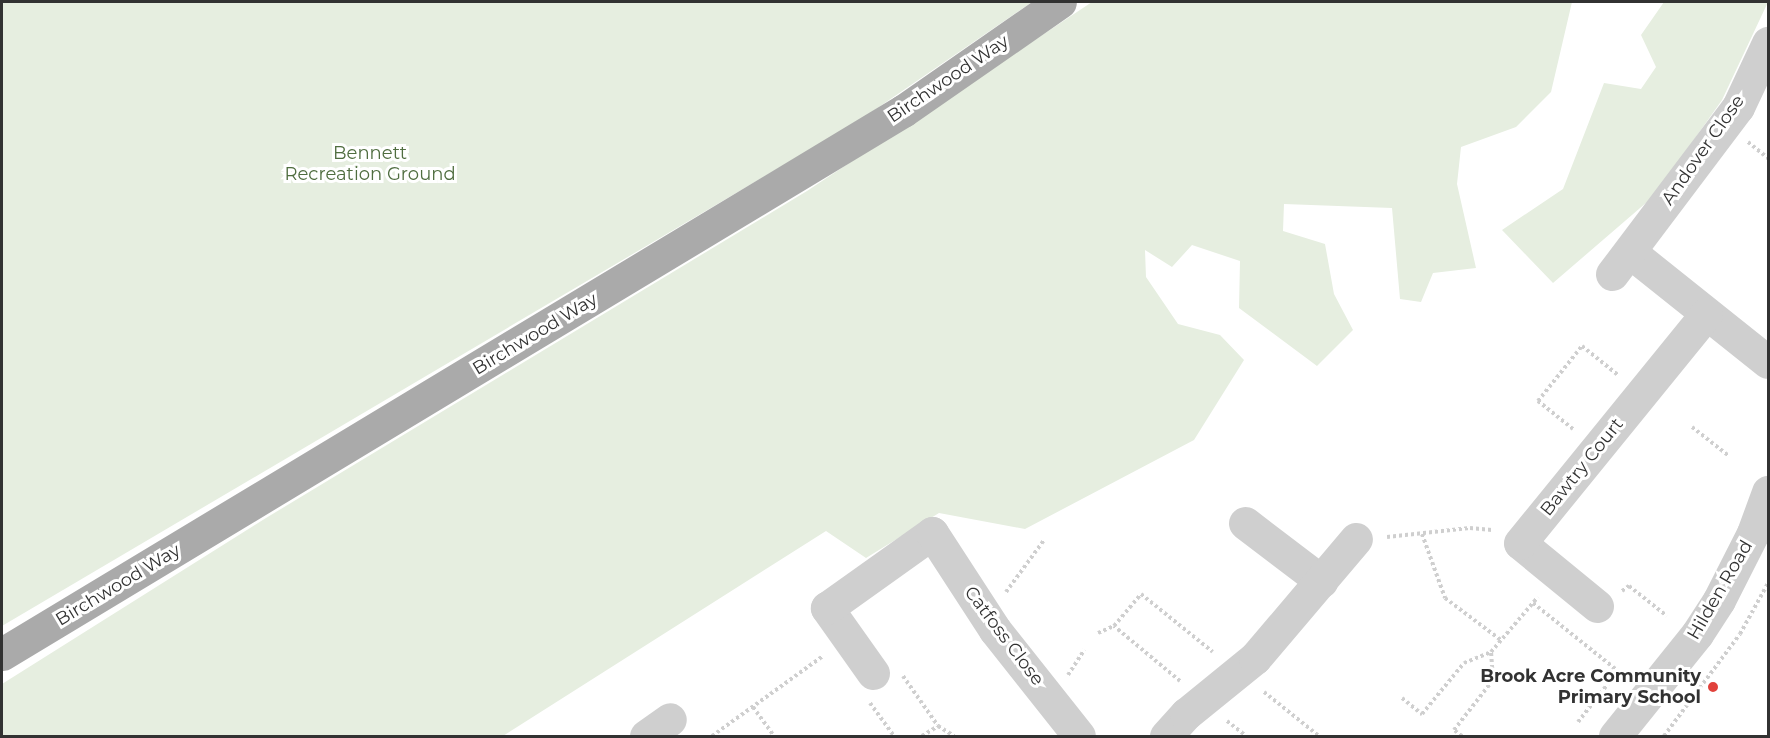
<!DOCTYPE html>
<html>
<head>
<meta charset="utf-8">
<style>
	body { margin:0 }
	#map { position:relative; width:1770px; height:738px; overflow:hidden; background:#fff; font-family:Montserrat,sans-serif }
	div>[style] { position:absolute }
	.green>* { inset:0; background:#e6eee0 }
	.path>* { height:4px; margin-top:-2px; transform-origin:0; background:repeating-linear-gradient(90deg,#cfcfcf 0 3px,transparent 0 6px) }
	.minor>* { height:33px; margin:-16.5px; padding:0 16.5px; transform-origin:16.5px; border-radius:16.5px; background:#cfcfcf }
	.primary>* { height:33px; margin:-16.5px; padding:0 16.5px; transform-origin:16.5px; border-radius:16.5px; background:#aaa }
	.dots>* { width:16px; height:16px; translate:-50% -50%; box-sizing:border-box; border:3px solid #fff; border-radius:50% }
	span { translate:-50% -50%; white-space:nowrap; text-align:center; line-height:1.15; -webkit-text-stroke:6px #fff; paint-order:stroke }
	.street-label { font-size:18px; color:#323232 }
	.park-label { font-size:18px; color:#4f6d3f }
	.poi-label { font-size:18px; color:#323232; font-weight:700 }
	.right { translate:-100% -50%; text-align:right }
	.frame { position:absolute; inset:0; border:3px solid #323232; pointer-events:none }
</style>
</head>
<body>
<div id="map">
	<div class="green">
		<div style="clip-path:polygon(2px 2px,1032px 2px,860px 120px,2px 626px)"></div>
		<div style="clip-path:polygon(1092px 2px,1572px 2px,1551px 92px,1516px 127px,1461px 147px,1457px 184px,1476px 268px,1433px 273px,1421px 302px,1400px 299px,1392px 208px,1284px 204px,1283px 231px,1325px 244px,1334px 294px,1353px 330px,1317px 366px,1239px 308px,1240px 261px,1192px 245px,1172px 267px,1145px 250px,1146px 277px,1178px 324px,1220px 335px,1244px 360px,1194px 440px,1025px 529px,939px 513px,866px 558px,826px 531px,503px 736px,2px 736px,2px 684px,266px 518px,807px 191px)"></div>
		<div style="clip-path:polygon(1664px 2px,1768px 2px,1722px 100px,1654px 196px,1553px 283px,1502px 230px,1563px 189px,1604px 83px,1641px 89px,1656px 67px,1641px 35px)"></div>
	</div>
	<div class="path">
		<div style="left:1748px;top:142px;width:26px;rotate:39deg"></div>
		<div style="left:1692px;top:427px;width:47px;rotate:38.1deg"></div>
		<div style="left:1573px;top:429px;width:45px;rotate:-141.3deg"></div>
		<div style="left:1538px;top:401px;width:70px;rotate:-51.3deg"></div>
		<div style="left:1582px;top:346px;width:46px;rotate:38.9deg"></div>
		<div style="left:1422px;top:534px;width:68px;rotate:70.2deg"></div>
		<div style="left:1445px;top:598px;width:70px;rotate:36.9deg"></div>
		<div style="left:1387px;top:537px;width:83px;rotate:-6.2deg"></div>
		<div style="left:1470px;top:528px;width:22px;rotate:5deg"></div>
		<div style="left:1622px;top:591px;width:9px;rotate:-36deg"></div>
		<div style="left:1629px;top:586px;width:48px;rotate:38.3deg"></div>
		<div style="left:1006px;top:592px;width:64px;rotate:-53.8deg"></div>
		<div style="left:1533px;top:603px;width:115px;rotate:38.7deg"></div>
		<div style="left:1098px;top:633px;width:17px;rotate:-24deg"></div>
		<div style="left:1068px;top:675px;width:30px;rotate:-57deg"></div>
		<div style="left:903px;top:676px;width:61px;rotate:55deg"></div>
		<div style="left:938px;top:726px;width:19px;rotate:32deg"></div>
		<div style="left:1180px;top:681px;width:86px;rotate:-140.2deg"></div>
		<div style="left:1114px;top:626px;width:42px;rotate:-49.8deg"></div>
		<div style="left:1141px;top:594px;width:92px;rotate:38.9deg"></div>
		<div style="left:1264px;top:692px;width:70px;rotate:38.7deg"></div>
		<div style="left:1402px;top:698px;width:26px;rotate:39deg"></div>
		<div style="left:1422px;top:714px;width:66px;rotate:-50.5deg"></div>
		<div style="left:1464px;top:663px;width:29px;rotate:-22deg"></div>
		<div style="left:870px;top:703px;width:41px;rotate:54deg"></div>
		<div style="left:753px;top:707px;width:36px;rotate:54deg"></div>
		<div style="left:1227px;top:721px;width:24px;rotate:38deg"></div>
		<div style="left:1578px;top:722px;width:65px;rotate:-51.9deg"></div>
		<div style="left:712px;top:736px;width:137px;rotate:-35.8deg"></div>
		<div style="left:922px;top:736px;width:19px;rotate:-32deg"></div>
		<div style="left:1462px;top:736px;width:10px;rotate:-143deg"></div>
		<div style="left:1454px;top:730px;width:63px;rotate:-52deg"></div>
		<div style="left:1493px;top:680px;width:28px;rotate:-94deg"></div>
		<div style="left:1491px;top:652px;width:72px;rotate:-49.5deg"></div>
		<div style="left:1664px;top:736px;width:127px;rotate:-53.3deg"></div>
		<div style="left:1740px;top:634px;width:58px;rotate:-61.2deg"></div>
	</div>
	<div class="minor">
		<div style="left:1630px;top:252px;width:176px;rotate:38.6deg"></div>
		<div style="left:1612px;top:274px;width:209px;rotate:-53deg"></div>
		<div style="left:1738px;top:107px;width:71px;rotate:-64.9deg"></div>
		<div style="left:1245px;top:523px;width:96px;rotate:37.3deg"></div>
		<div style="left:1597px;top:606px;width:99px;rotate:-140.7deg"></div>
		<div style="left:1520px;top:543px;width:295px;rotate:-50.9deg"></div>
		<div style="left:873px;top:673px;width:80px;rotate:-125.3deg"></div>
		<div style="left:827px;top:608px;width:129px;rotate:-35.5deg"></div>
		<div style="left:932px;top:533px;width:116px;rotate:57deg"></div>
		<div style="left:995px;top:630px;width:135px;rotate:51.6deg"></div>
		<div style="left:646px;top:736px;width:29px;rotate:-35deg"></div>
		<div style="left:1166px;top:736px;width:30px;rotate:-48deg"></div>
		<div style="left:1186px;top:714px;width:89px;rotate:-39.1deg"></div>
		<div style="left:1255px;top:658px;width:156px;rotate:-49.7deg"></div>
		<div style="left:1615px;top:736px;width:131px;rotate:-51.2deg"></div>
		<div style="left:1697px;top:634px;width:40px;rotate:-57.1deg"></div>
		<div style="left:1719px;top:600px;width:75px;rotate:-63.1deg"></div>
		<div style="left:1753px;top:533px;width:44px;rotate:-69.9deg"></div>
	</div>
	<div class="primary">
		<div style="left:2px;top:654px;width:1052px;rotate:-31.08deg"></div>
		<div style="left:903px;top:111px;width:191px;rotate:-34.8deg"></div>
	</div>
	<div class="dots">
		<div style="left:1713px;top:687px;background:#e1413b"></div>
	</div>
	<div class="street-label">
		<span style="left:948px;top:79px;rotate:-34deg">Birchwood Way</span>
		<span style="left:1703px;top:150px;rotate:-55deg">Andover Close</span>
		<span style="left:535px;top:334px;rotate:-31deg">Birchwood Way</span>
		<span style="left:1582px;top:467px;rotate:-51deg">Bawtry Court</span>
		<span style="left:118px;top:585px;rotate:-31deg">Birchwood Way</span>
		<span style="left:1720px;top:590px;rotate:-60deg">Hilden Road</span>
		<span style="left:1004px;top:636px;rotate:53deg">Catfoss Close</span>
	</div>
	<div class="park-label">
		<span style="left:370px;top:164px">Bennett<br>Recreation Ground</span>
	</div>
	<div class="poi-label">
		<span class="right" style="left:1701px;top:687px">Brook Acre Community<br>Primary School</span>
	</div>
	<div class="frame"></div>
</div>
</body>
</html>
